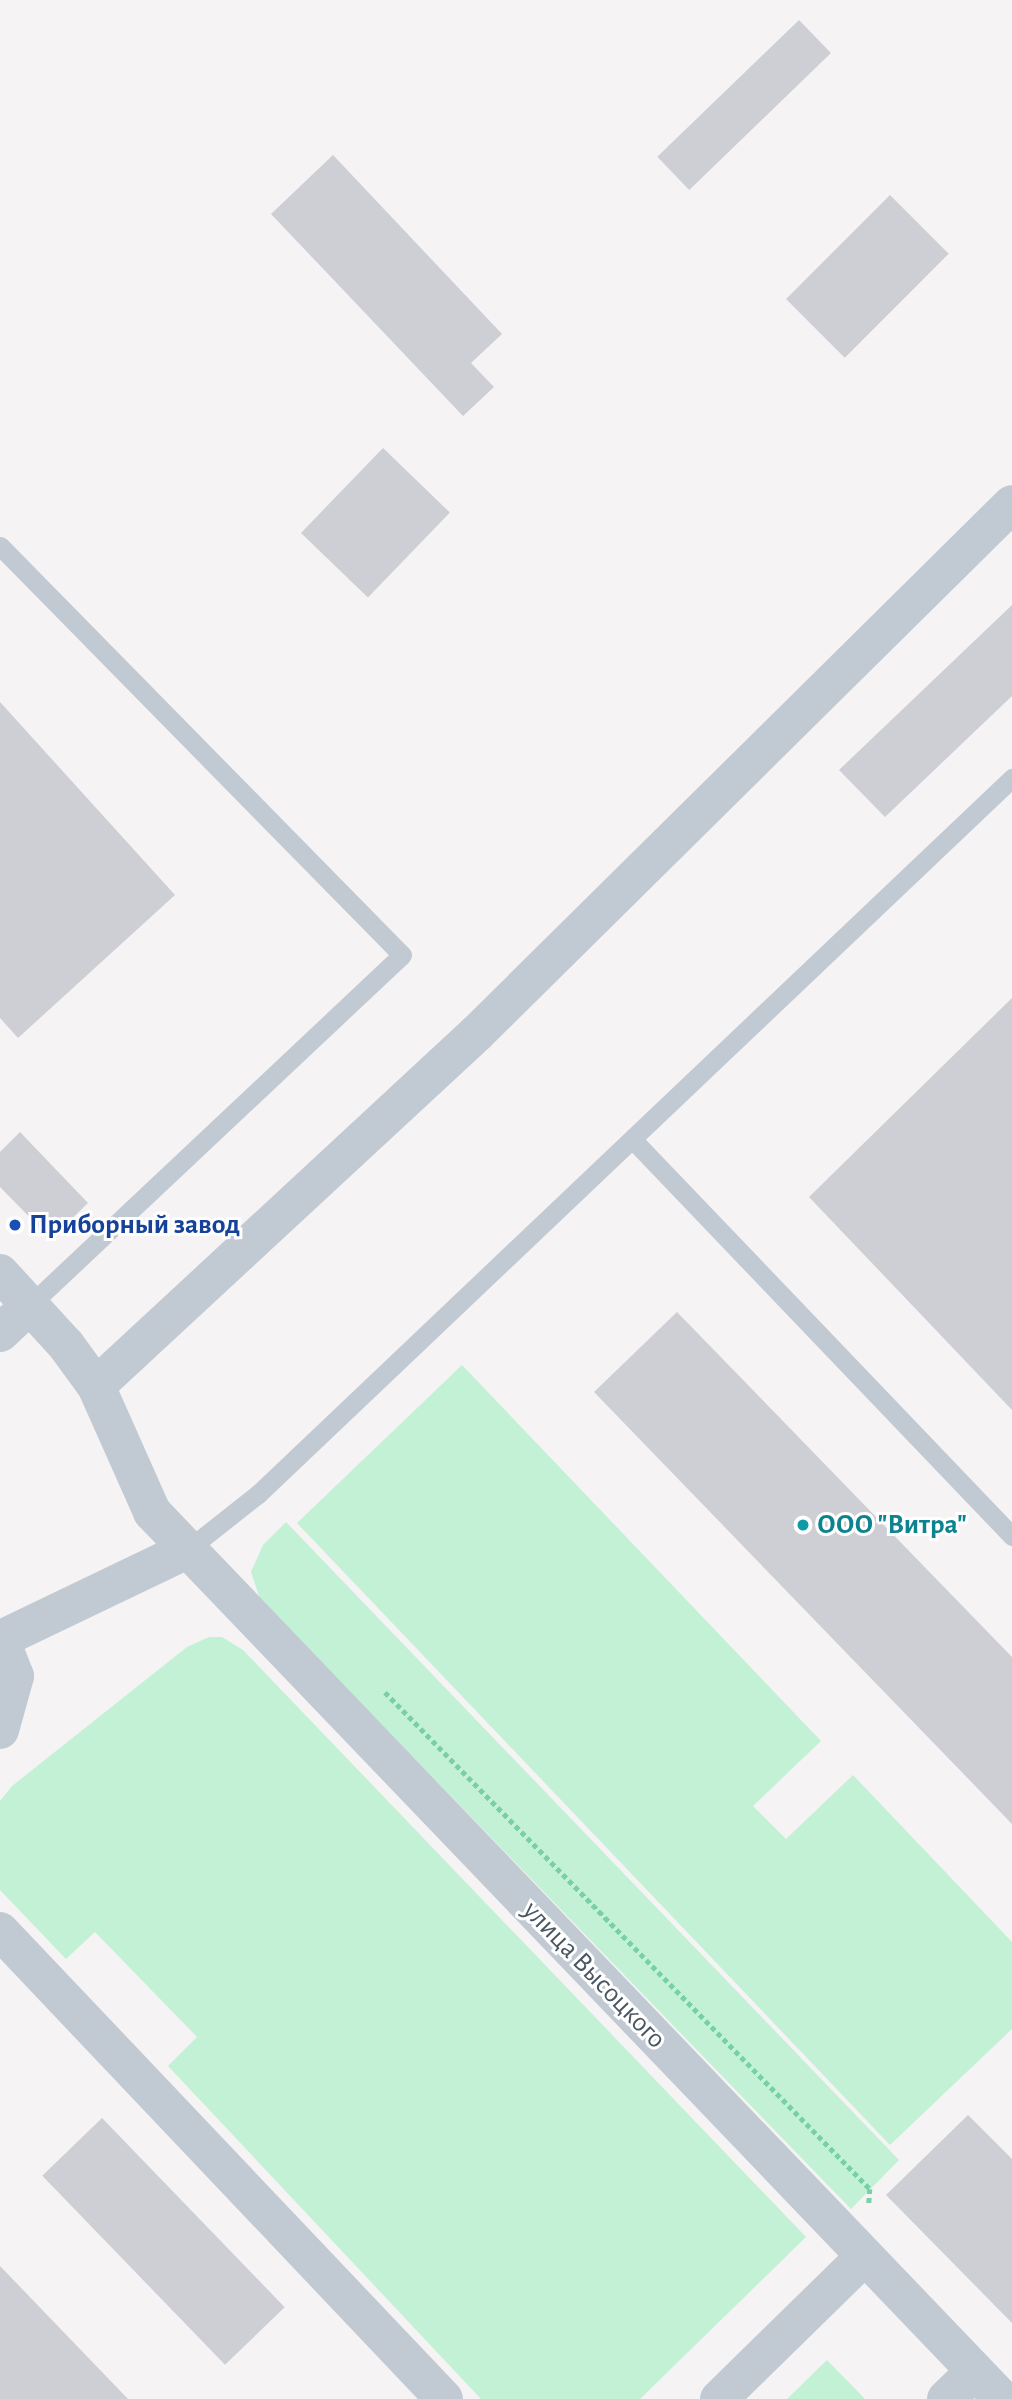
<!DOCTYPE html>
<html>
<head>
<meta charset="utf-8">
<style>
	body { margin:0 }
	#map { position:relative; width:1012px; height:2399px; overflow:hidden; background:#f5f3f3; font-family:"Alegreya Sans",sans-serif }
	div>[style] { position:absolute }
	.green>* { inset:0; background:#c3f1d5 }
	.building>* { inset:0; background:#cdcfd5; transform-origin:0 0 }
	.path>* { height:4.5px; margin-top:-2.25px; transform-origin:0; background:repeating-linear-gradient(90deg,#7ad0a6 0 5px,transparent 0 8.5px) }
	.lane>* { height:19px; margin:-9.5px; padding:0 9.5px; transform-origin:9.5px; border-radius:9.5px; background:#c1cad2 }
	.street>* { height:38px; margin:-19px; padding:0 19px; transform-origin:19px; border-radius:19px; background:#c1cad2 }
	.dots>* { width:19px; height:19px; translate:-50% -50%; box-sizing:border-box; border:4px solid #fff; border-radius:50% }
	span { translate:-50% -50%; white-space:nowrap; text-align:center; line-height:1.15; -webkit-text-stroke:6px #fff; paint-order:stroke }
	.transit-label { font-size:28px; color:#164399; font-weight:700 }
	.left { translate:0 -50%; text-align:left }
	.culture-label { font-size:28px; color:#0d838f; font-weight:700 }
	.street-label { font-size:28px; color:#4a5661 }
</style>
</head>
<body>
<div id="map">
	<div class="green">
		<div style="clip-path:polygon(462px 1365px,821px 1741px,753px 1806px,786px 1839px,853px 1775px,1012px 1942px,1012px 2029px,890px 2145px,297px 1523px)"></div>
		<div style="clip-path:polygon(286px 1522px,899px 2160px,851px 2209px,260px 1599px,251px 1572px,263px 1545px)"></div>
		<div style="clip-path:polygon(209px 1637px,222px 1637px,243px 1650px,806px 2237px,640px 2399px,481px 2399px,168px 2066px,197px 2037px,95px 1932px,66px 1959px,0 1890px,0 1801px,12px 1786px,187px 1647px)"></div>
		<div style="clip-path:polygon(827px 2360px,865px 2399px,787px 2399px)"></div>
	</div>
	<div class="building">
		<div style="left:799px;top:20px;width:46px;height:197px;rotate:46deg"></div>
		<div style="clip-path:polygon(333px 155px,502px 334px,471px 363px,494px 387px,463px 416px,271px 214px)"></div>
		<div style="left:890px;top:195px;width:83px;height:147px;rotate:45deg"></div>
		<div style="left:383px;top:448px;width:93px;height:118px;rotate:44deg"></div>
		<div style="clip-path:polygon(1012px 605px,1012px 696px,885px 817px,839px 770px)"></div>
		<div style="clip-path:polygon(0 702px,175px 895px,18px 1038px,0 1018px)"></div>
		<div style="clip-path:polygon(1012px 998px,1012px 1410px,809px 1197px)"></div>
		<div style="clip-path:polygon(20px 1132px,88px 1203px,51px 1239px,0 1187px,0 1152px)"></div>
		<div style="clip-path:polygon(677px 1312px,1012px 1657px,1012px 1824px,594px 1392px)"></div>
		<div style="clip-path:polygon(968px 2115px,1012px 2159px,1012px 2323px,886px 2195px)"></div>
		<div style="left:102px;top:2118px;width:263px;height:83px;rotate:46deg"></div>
		<div style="clip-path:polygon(0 2266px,128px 2399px,0 2399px)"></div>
	</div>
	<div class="path">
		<div style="left:385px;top:1692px;width:694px;rotate:45.7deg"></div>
		<div style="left:870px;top:2189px;width:14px;rotate:94deg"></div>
	</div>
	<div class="lane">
		<div style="left:0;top:546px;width:573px;rotate:45.49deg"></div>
		<div style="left:402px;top:955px;width:511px;rotate:136.75deg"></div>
		<div style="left:634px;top:1141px;width:547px;rotate:46.26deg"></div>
		<div style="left:187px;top:1550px;width:90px;rotate:-38.3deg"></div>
		<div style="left:258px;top:1494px;width:1040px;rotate:-43.52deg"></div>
	</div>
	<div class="street">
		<div style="left:0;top:1273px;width:98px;rotate:47.5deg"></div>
		<div style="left:66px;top:1345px;width:51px;rotate:53.8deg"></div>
		<div style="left:96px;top:1386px;width:138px;rotate:66deg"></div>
		<div style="left:152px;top:1512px;width:1229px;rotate:46.22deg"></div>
		<div style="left:0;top:1333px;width:41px;rotate:-43deg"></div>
		<div style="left:96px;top:1386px;width:519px;rotate:-42.82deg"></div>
		<div style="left:477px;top:1033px;width:752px;rotate:-44.68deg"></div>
		<div style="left:0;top:1638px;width:41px;rotate:68.5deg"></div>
		<div style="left:15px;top:1676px;width:56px;rotate:105.5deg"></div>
		<div style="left:1px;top:1639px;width:206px;rotate:-25.6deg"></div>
		<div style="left:0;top:1931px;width:645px;rotate:46.51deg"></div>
		<div style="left:719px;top:2399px;width:204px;rotate:-44.4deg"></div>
		<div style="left:946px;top:2399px;width:40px;rotate:-44deg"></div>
	</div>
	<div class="dots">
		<div style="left:15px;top:1225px;background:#1a4fb4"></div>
		<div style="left:803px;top:1525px;background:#0f9aa8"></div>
	</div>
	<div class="transit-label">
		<span class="left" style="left:29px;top:1225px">Приборный завод</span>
	</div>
	<div class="culture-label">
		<span class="left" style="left:817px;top:1525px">ООО "Витра"</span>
	</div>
	<div class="street-label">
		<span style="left:594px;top:1975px;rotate:46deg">улица Высоцкого</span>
	</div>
</div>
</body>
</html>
